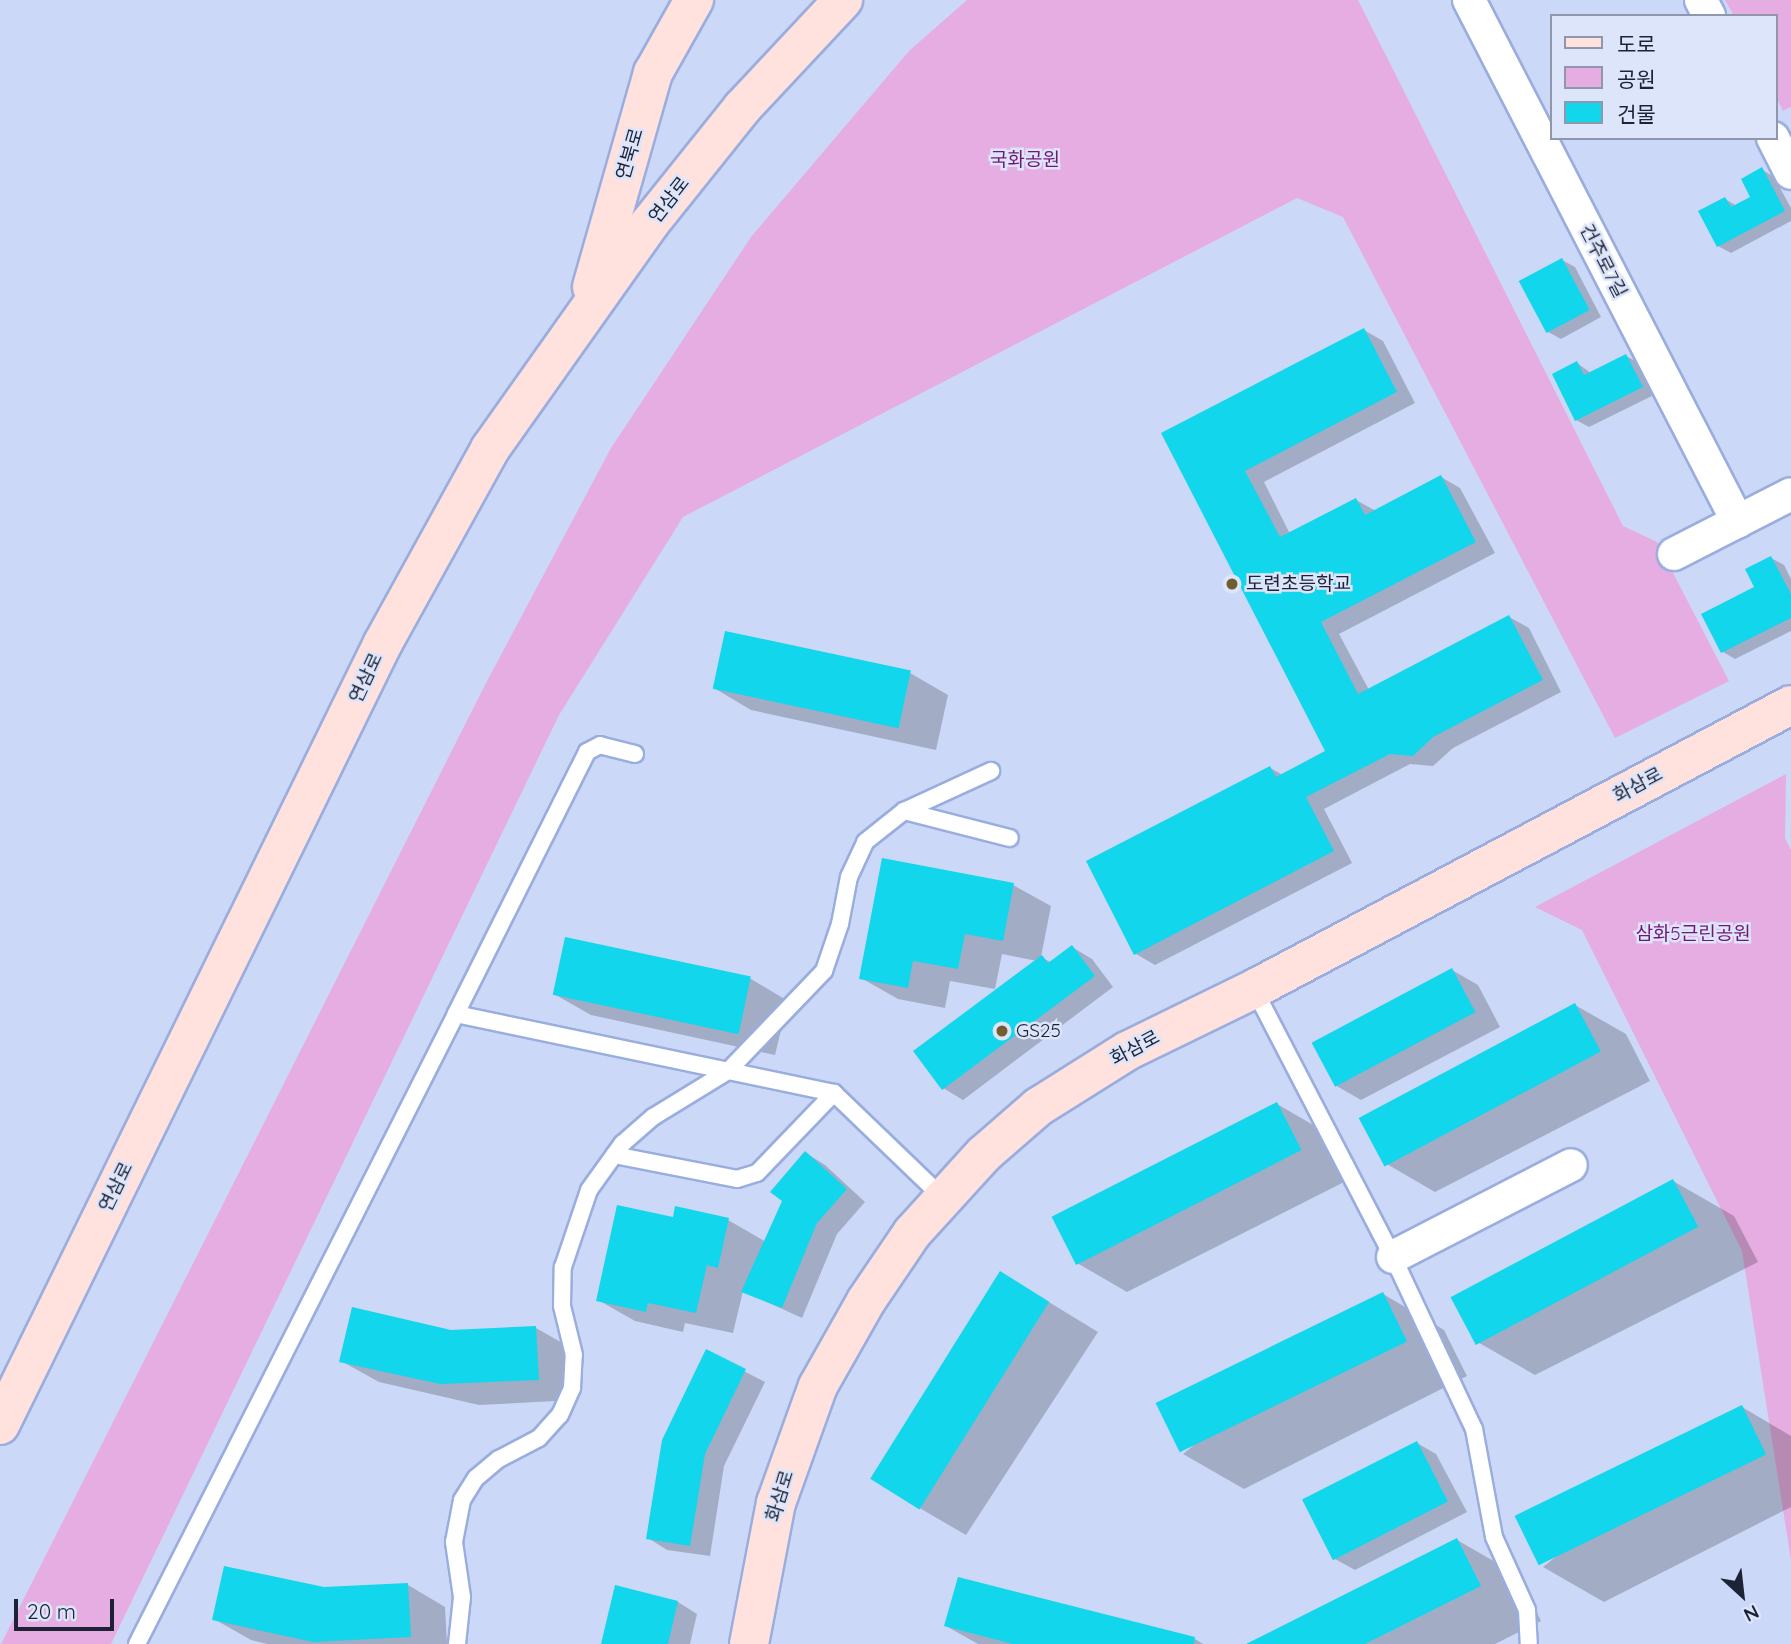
<!DOCTYPE html>
<html>
<head>
<meta charset="utf-8">
<style>
	body { margin:0 }
	#map { position:relative; width:1791px; height:1644px; overflow:hidden; background:#ccd8f7; font-family:Quicksand,"Noto Sans KR",sans-serif }
	div>[style] { position:absolute }
	.green>* { inset:0; background:#e5ade2 }
	.shadow>* { inset:0; background:#0003 }
	.building>* { inset:0; background:#11d6ec; transform-origin:0 0 }
	.roads { filter:drop-shadow(2px 0 #99adde) drop-shadow(-2px 0 #99adde) drop-shadow(0 2px #99adde) drop-shadow(0 -2px #99adde) }
	.lane>* { height:16px; margin:-8px; padding:0 8px; transform-origin:8px; border-radius:8px; background:#fff }
	.street>* { height:32px; margin:-16px; padding:0 16px; transform-origin:16px; border-radius:16px; background:#fff }
	.secondary>* { height:38px; margin:-19px; padding:0 19px; transform-origin:19px; border-radius:19px; background:#ffe2de }
	.dots>* { width:19px; height:19px; translate:-50% -50%; box-sizing:border-box; border:4px solid #dde5fa; border-radius:50% }
	span { translate:-50% -50%; white-space:nowrap; text-align:center; line-height:1.15; -webkit-text-stroke:5px #dde5fa; paint-order:stroke }
	.street-label { font-size:19px; color:#1c2337 }
	.park-label { font-size:19px; color:#751675 }
	.poi-label { font-size:19px; color:#1c2337 }
	.left { translate:0 -50%; text-align:left }
	.legend { position:absolute; left:1550px; top:14px; width:228px; height:126px; box-sizing:border-box; background:#dde5fa; border:2px solid #9097ac; margin:0; padding:9px 12px; list-style:none; font-size:21px; color:#1c2337 }
	.legend li { display:flex; align-items:center; gap:14px; height:35px }
	.legend b { width:35px; border:2px solid #9097ac }
	.north { position:absolute; left:1707px; top:1560px; width:70px; height:70px; -webkit-text-stroke:5px #dde5fa; paint-order:stroke; rotate:153deg; font-size:19px; font-weight:700; line-height:28px; text-align:center; color:#1c2337 }
	.north::after { content:''; display:block; margin:auto; width:24px; height:32px; background:#1c2337; clip-path:polygon(50% 0,100% 100%,50% 72%,0 100%) }
	.scale { position:absolute; left:14px; top:1599px; width:100px; height:32px; box-sizing:border-box; border:4px solid #1c2337; border-top:0; padding-left:9px; font-size:21px; line-height:24px; white-space:nowrap; color:#1c2337; -webkit-text-stroke:5px #dde5fa; paint-order:stroke }
</style>
</head>
<body>
<div id="map">
	<div class="green">
		<div style="clip-path:polygon(967px 0,1358px 0,1623px 526px,1657px 542px,1729px 681px,1615px 738px,1343px 217px,1297px 198px,683px 517px,559px 715px,111px 1644px,1px 1644px,486px 683px,611px 448px,751px 237px,909px 51px)"></div>
		<div style="clip-path:polygon(1725px 0,1791px 0,1791px 107px,1783px 111px,1775px 95px,1775px 16px,1734px 16px)"></div>
		<div style="clip-path:polygon(1786px 774px,1785px 838px,1791px 850px,1791px 1560px,1742px 1251px,1582px 930px,1535px 907px)"></div>
	</div>
	<div class="shadow">
		<div style="clip-path:polygon(1761px 169px,1774px 177px,1791px 208px,1791px 221px,1731px 253px,1718px 246px,1725px 199px,1737px 206px,1753px 197px)"></div>
		<div style="clip-path:polygon(1562px 260px,1575px 267px,1601px 317px,1561px 339px,1548px 332px)"></div>
		<div style="clip-path:polygon(1364px 330px,1383px 341px,1415px 403px,1264px 482px,1290px 534px,1356px 500px,1376px 511px,1441px 477px,1460px 488px,1495px 553px,1339px 634px,1369px 690px,1509px 617px,1529px 628px,1561px 692px,1453px 748px,1433px 766px,1410px 764px,1324px 809px,1352px 863px,1155px 965px,1136px 954px,1270px 768px,1283px 775px,1328px 751px,1164px 434px)"></div>
		<div style="clip-path:polygon(1626px 356px,1639px 363px,1654px 395px,1589px 427px,1576px 420px,1577px 363px,1591px 373px)"></div>
		<div style="clip-path:polygon(1771px 558px,1784px 565px,1791px 579px,1791px 631px,1735px 659px,1723px 652px)"></div>
		<div style="clip-path:polygon(910px 673px,948px 695px,936px 750px,751px 710px,714px 688px)"></div>
		<div style="clip-path:polygon(1013px 885px,1051px 906px,1041px 957px,1052px 963px,1072px 947px,1092px 959px,1113px 987px,963px 1100px,943px 1088px,1037px 961px,1002px 954px,995px 989px,950px 981px,945px 1008px,898px 999px,861px 978px)"></div>
		<div style="clip-path:polygon(1452px 970px,1478px 985px,1500px 1027px,1361px 1100px,1335px 1085px)"></div>
		<div style="clip-path:polygon(751px 979px,788px 1001px,775px 1055px,591px 1015px,554px 994px)"></div>
		<div style="clip-path:polygon(1575px 1005px,1626px 1034px,1650px 1081px,1435px 1192px,1385px 1163px)"></div>
		<div style="clip-path:polygon(1277px 1104px,1327px 1133px,1350px 1179px,1127px 1292px,1077px 1263px)"></div>
		<div style="clip-path:polygon(806px 1153px,825px 1165px,865px 1202px,837px 1234px,802px 1318px,743px 1291px,733px 1333px,685px 1323px,683px 1332px,635px 1321px,598px 1300px,674px 1219px,728px 1220px,766px 1242px)"></div>
		<div style="clip-path:polygon(1673px 1181px,1734px 1216px,1758px 1262px,1535px 1375px,1474px 1340px)"></div>
		<div style="clip-path:polygon(1001px 1273px,1098px 1332px,966px 1535px,916px 1506px)"></div>
		<div style="clip-path:polygon(1383px 1294px,1444px 1330px,1467px 1376px,1244px 1489px,1183px 1454px)"></div>
		<div style="clip-path:polygon(536px 1328px,573px 1349px,575px 1400px,479px 1405px,379px 1382px,341px 1361px,451px 1331px)"></div>
		<div style="clip-path:polygon(707px 1352px,765px 1382px,724px 1466px,710px 1556px,667px 1550px,648px 1538px)"></div>
		<div style="clip-path:polygon(1742px 1407px,1791px 1436px,1791px 1507px,1604px 1602px,1543px 1567px)"></div>
		<div style="clip-path:polygon(1417px 1443px,1436px 1454px,1467px 1512px,1355px 1570px,1335px 1559px)"></div>
		<div style="clip-path:polygon(1457px 1540px,1518px 1575px,1541px 1621px,1495px 1644px,1250px 1644px)"></div>
		<div style="clip-path:polygon(408px 1585px,445px 1607px,447px 1644px,267px 1644px,251px 1640px,214px 1619px,323px 1589px)"></div>
		<div style="clip-path:polygon(616px 1588px,678px 1602px,697px 1614px,690px 1644px,603px 1644px)"></div>
		<div style="clip-path:polygon(946px 1626px,1195px 1639px,1203px 1644px,978px 1644px)"></div>
	</div>
	<div class="building">
		<div style="clip-path:polygon(1762px 167px,1785px 211px,1717px 247px,1698px 211px,1725px 197px,1731px 207px,1750px 197px,1741px 179px)"></div>
		<div style="left:1562px;top:258px;width:59px;height:49px;rotate:62deg"></div>
		<div style="clip-path:polygon(1364px 328px,1397px 392px,1245px 471px,1280px 537px,1356px 498px,1365px 515px,1441px 475px,1476px 542px,1321px 622px,1358px 694px,1509px 615px,1543px 680px,1433px 737px,1413px 756px,1390px 754px,1306px 797px,1334px 851px,1134px 955px,1086px 861px,1270px 766px,1276px 777px,1325px 751px,1161px 433px)"></div>
		<div style="clip-path:polygon(1626px 354px,1643px 387px,1575px 421px,1552px 374px,1577px 361px,1584px 375px)"></div>
		<div style="clip-path:polygon(1771px 556px,1791px 594px,1791px 618px,1721px 653px,1701px 614px,1754px 587px,1745px 569px)"></div>
		<div style="left:725px;top:631px;width:190px;height:59px;rotate:12deg"></div>
		<div style="clip-path:polygon(882px 858px,1014px 883px,1003px 941px,965px 934px,958px 969px,913px 961px,908px 988px,859px 979px)"></div>
		<div style="left:565px;top:937px;width:190px;height:59px;rotate:12deg"></div>
		<div style="clip-path:polygon(1072px 945px,1095px 976px,942px 1090px,913px 1051px,1042px 955px,1048px 963px)"></div>
		<div style="left:1452px;top:968px;width:50px;height:159px;rotate:62deg"></div>
		<div style="left:1575px;top:1003px;width:55px;height:245px;rotate:62deg"></div>
		<div style="left:1277px;top:1102px;width:54px;height:253px;rotate:63deg"></div>
		<div style="clip-path:polygon(805px 1151px,847px 1189px,817px 1223px,782px 1308px,741px 1292px,782px 1201px,770px 1192px)"></div>
		<div style="left:1673px;top:1179px;width:54px;height:252px;rotate:62deg"></div>
		<div style="clip-path:polygon(617px 1205px,673px 1217px,675px 1206px,729px 1218px,718px 1268px,707px 1265px,696px 1313px,648px 1303px,646px 1312px,596px 1301px)"></div>
		<div style="left:1000px;top:1271px;width:58px;height:245px;rotate:32deg"></div>
		<div style="left:1383px;top:1292px;width:55px;height:253px;rotate:64deg"></div>
		<div style="clip-path:polygon(352px 1307px,451px 1330px,536px 1326px,539px 1380px,440px 1384px,339px 1362px)"></div>
		<div style="clip-path:polygon(706px 1349px,746px 1369px,705px 1454px,690px 1546px,646px 1539px,662px 1440px)"></div>
		<div style="left:1742px;top:1405px;width:55px;height:253px;rotate:64deg"></div>
		<div style="left:1417px;top:1441px;width:68px;height:129px;rotate:63deg"></div>
		<div style="clip-path:polygon(1457px 1538px,1481px 1586px,1365px 1644px,1246px 1644px)"></div>
		<div style="clip-path:polygon(224px 1566px,324px 1587px,408px 1583px,411px 1637px,313px 1642px,212px 1620px)"></div>
		<div style="clip-path:polygon(958px 1577px,1195px 1637px,1194px 1644px,1013px 1644px,944px 1626px)"></div>
		<div style="clip-path:polygon(615px 1585px,678px 1601px,668px 1644px,601px 1644px)"></div>
	</div>
	<div class="roads">
		<div class="lane">
			<div style="left:635px;top:754px;width:36px;rotate:-166deg"></div>
			<div style="left:600px;top:745px;width:15px;rotate:152deg"></div>
			<div style="left:587px;top:752px;width:293px;rotate:116.6deg"></div>
			<div style="left:456px;top:1014px;width:386px;rotate:11.8deg"></div>
			<div style="left:834px;top:1093px;width:151px;rotate:43.9deg"></div>
			<div style="left:904px;top:811px;width:109px;rotate:14.3deg"></div>
			<div style="left:1254px;top:989px;width:302px;rotate:62.6deg"></div>
			<div style="left:1393px;top:1257px;width:190px;rotate:64.8deg"></div>
			<div style="left:1474px;top:1429px;width:110px;rotate:79.5deg"></div>
			<div style="left:1494px;top:1537px;width:80px;rotate:65.7deg"></div>
			<div style="left:1527px;top:1610px;width:34px;rotate:87deg"></div>
			<div style="left:614px;top:1155px;width:125px;rotate:11deg"></div>
			<div style="left:737px;top:1179px;width:21px;rotate:-17deg"></div>
			<div style="left:757px;top:1173px;width:111px;rotate:-46.1deg"></div>
			<div style="left:137px;top:1644px;width:706px;rotate:-63.14deg"></div>
			<div style="left:457px;top:1644px;width:47px;rotate:-83.9deg"></div>
			<div style="left:462px;top:1597px;width:56px;rotate:-98.3deg"></div>
			<div style="left:454px;top:1542px;width:43px;rotate:-79.2deg"></div>
			<div style="left:462px;top:1500px;width:26px;rotate:-58deg"></div>
			<div style="left:476px;top:1478px;width:30px;rotate:-40deg"></div>
			<div style="left:499px;top:1459px;width:45px;rotate:-27.7deg"></div>
			<div style="left:539px;top:1438px;width:31px;rotate:-48deg"></div>
			<div style="left:560px;top:1415px;width:30px;rotate:-66deg"></div>
			<div style="left:572px;top:1388px;width:33px;rotate:-87deg"></div>
			<div style="left:574px;top:1355px;width:50px;rotate:-103.8deg"></div>
			<div style="left:562px;top:1306px;width:39px;rotate:-89deg"></div>
			<div style="left:563px;top:1267px;width:81px;rotate:-71.3deg"></div>
			<div style="left:589px;top:1190px;width:57px;rotate:-54.3deg"></div>
			<div style="left:622px;top:1144px;width:41px;rotate:-41.1deg"></div>
			<div style="left:653px;top:1117px;width:88px;rotate:-31.5deg"></div>
			<div style="left:728px;top:1071px;width:139px;rotate:-46.2deg"></div>
			<div style="left:824px;top:971px;width:50px;rotate:-71.2deg"></div>
			<div style="left:840px;top:924px;width:48px;rotate:-79.2deg"></div>
			<div style="left:849px;top:877px;width:38px;rotate:-65deg"></div>
			<div style="left:865px;top:842px;width:50px;rotate:-38.5deg"></div>
			<div style="left:904px;top:811px;width:96px;rotate:-24.7deg"></div>
		</div>
		<div class="street">
			<div style="left:1469px;top:0;width:587px;rotate:62.74deg"></div>
			<div style="left:1701px;top:0;width:18px;rotate:63deg"></div>
			<div style="left:1773px;top:138px;width:39px;rotate:63deg"></div>
			<div style="left:1674px;top:554px;width:131px;rotate:-27.1deg"></div>
			<div style="left:1393px;top:1257px;width:200px;rotate:-27.3deg"></div>
		</div>
		<div class="secondary">
			<div style="left:592px;top:287px;width:223px;rotate:-74.1deg"></div>
			<div style="left:653px;top:73px;width:84px;rotate:-60.7deg"></div>
			<div style="left:0;top:1425px;width:871px;rotate:-63.91deg"></div>
			<div style="left:383px;top:643px;width:222px;rotate:-61.1deg"></div>
			<div style="left:490px;top:449px;width:277px;rotate:-54.7deg"></div>
			<div style="left:650px;top:223px;width:147px;rotate:-51.3deg"></div>
			<div style="left:742px;top:108px;width:148px;rotate:-46.9deg"></div>
			<div style="left:749px;top:1644px;width:144px;rotate:-79.2deg"></div>
			<div style="left:776px;top:1503px;width:124px;rotate:-70.3deg"></div>
			<div style="left:818px;top:1386px;width:98px;rotate:-60.5deg"></div>
			<div style="left:866px;top:1301px;width:82px;rotate:-55.9deg"></div>
			<div style="left:912px;top:1233px;width:107px;rotate:-47.7deg"></div>
			<div style="left:984px;top:1154px;width:72px;rotate:-41deg"></div>
			<div style="left:1038px;top:1107px;width:105px;rotate:-32.2deg"></div>
			<div style="left:1127px;top:1051px;width:141px;rotate:-26deg"></div>
			<div style="left:1254px;top:989px;width:607px;rotate:-27.87deg"></div>
		</div>
	</div>
	<div class="dots">
		<div style="left:1232px;top:584px;background:#725e2d"></div>
		<div style="left:1002px;top:1031px;background:#725e2d"></div>
	</div>
	<div class="street-label">
		<span style="left:630px;top:154px;rotate:-74deg">연북로</span>
		<span style="left:669px;top:200px;rotate:-52deg">연삼로</span>
		<span style="left:1603px;top:261px;rotate:63deg">건주로7길</span>
		<span style="left:366px;top:678px;rotate:-65deg">연삼로</span>
		<span style="left:1638px;top:785px;rotate:-28deg">화삼로</span>
		<span style="left:1135px;top:1048px;rotate:-28deg">화삼로</span>
		<span style="left:116px;top:1187px;rotate:-64deg">연삼로</span>
		<span style="left:780px;top:1496px;rotate:-73deg">화삼로</span>
	</div>
	<div class="park-label">
		<span style="left:1025px;top:160px">국화공원</span>
		<span style="left:1693px;top:934px">삼화5근린공원</span>
	</div>
	<div class="poi-label">
		<span class="left" style="left:1246px;top:584px">도련초등학교</span>
		<span class="left" style="left:1016px;top:1031px">GS25</span>
	</div>
	<ul class="legend">
	<li><b style="height:9px;background:#ffe2de"></b>도로</li>
	<li><b style="height:19px;background:#e5ade2"></b>공원</li>
	<li><b style="height:19px;background:#11d6ec"></b>건물</li>
	</ul>
	<div class="north">N</div>
	<div class="scale">20 m</div>
</div>
</body>
</html>
